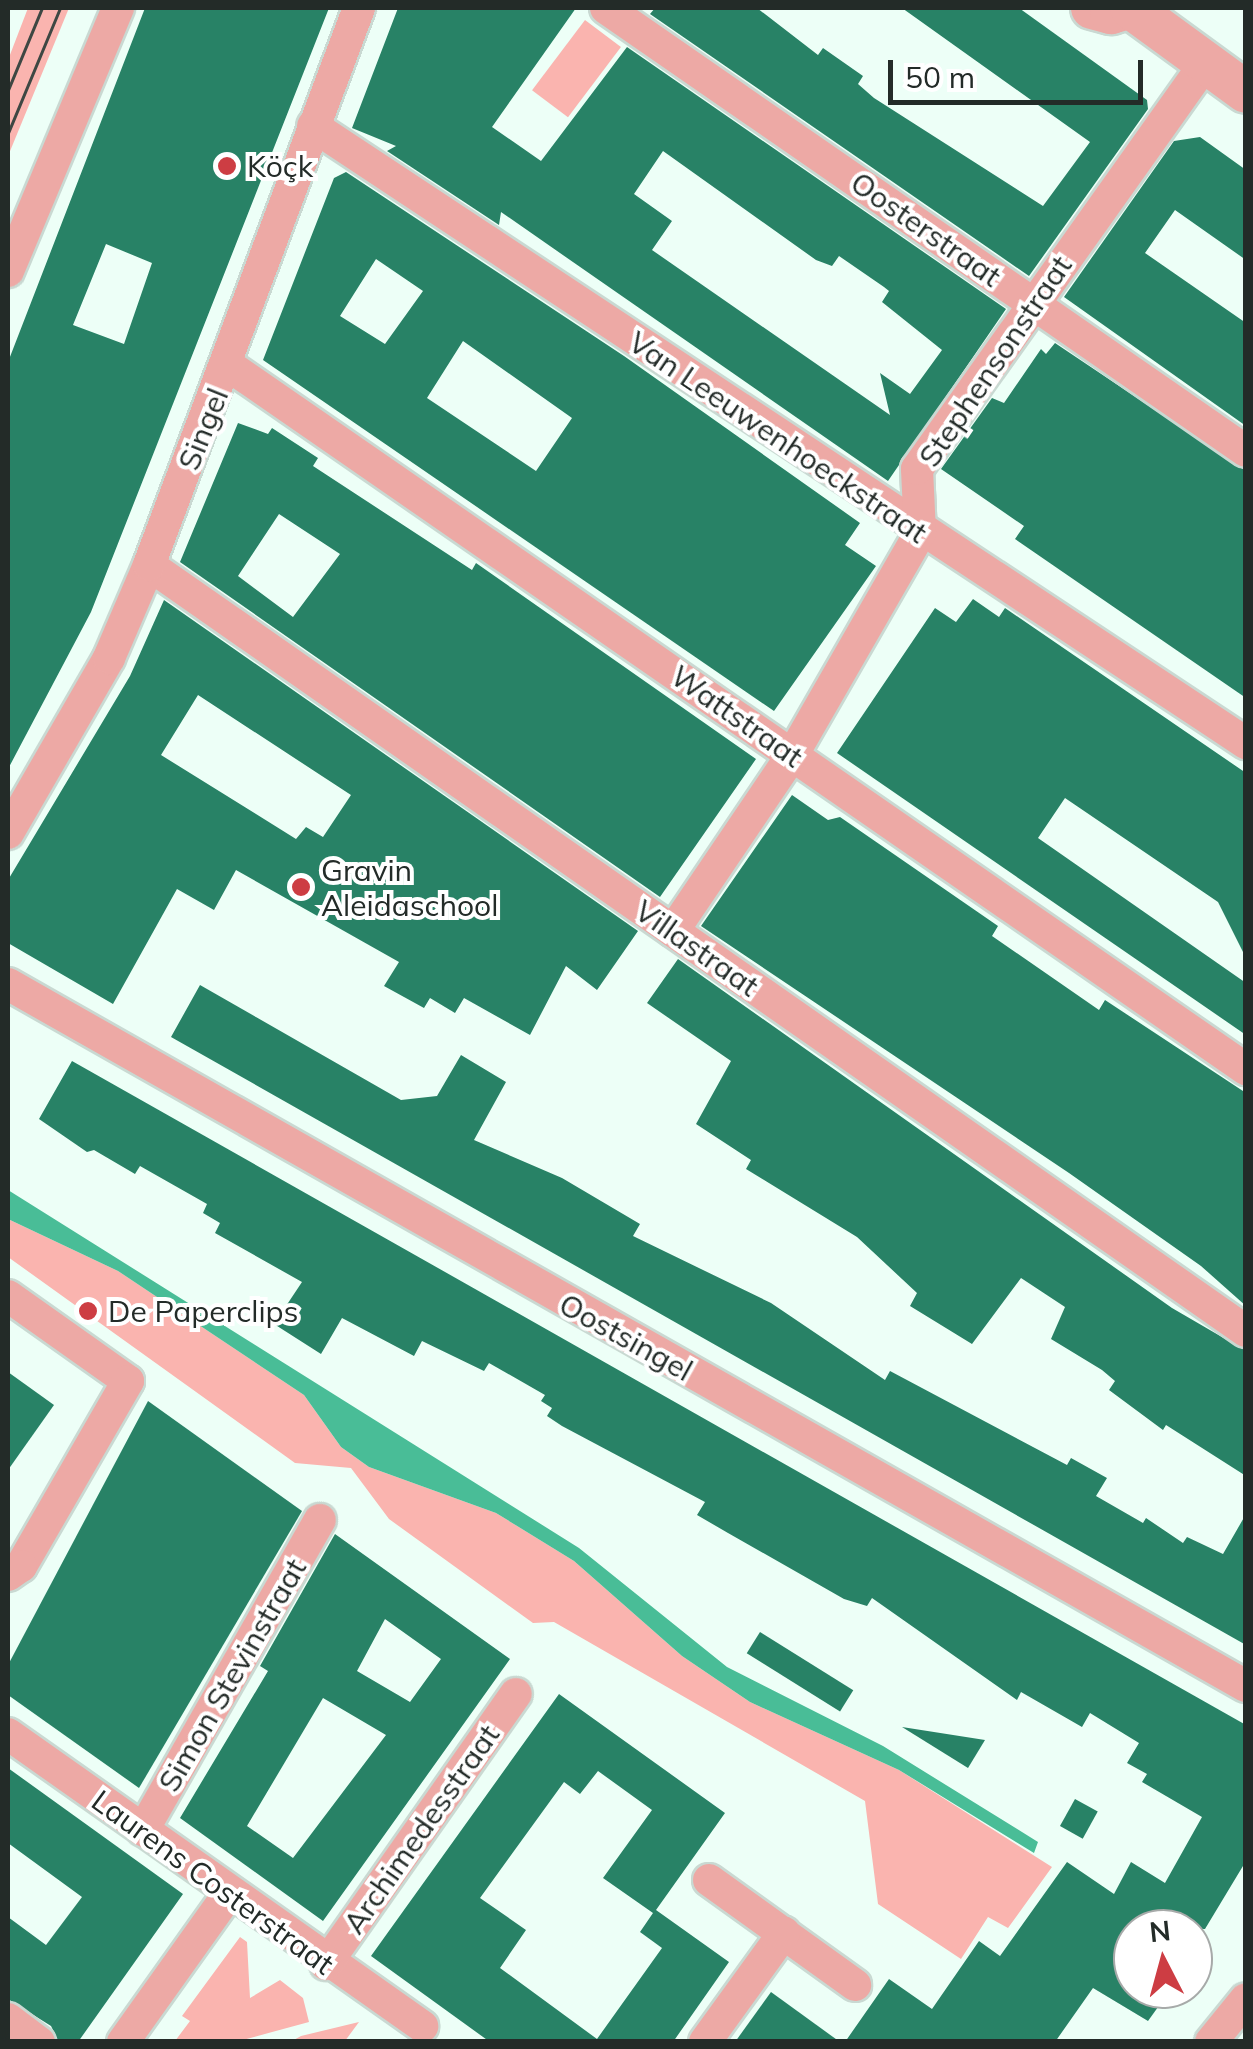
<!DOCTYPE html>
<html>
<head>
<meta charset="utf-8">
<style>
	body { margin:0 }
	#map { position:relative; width:1253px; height:2049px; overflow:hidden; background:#edfff7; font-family:Mulish,sans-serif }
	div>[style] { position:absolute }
	.green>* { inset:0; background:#fab4af; transform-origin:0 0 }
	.water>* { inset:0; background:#49bd97 }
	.building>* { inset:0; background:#288266; transform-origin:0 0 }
	.roads { filter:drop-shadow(2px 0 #c9d9d2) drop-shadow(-2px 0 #c9d9d2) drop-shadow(0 2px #c9d9d2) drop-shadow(0 -2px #c9d9d2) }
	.minor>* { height:32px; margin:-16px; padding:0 16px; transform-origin:16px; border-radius:16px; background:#eda9a5 }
	.tertiary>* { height:42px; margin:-21px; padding:0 21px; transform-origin:21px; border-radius:21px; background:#eda9a5 }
	.tram>* { height:2.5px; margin:-1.25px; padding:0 1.25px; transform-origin:1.25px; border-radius:1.25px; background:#3e4743 }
	.dots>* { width:28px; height:28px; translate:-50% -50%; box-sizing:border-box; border:5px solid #fff; border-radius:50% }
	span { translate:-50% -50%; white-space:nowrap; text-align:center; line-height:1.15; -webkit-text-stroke:8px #fff; paint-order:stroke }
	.poi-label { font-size:30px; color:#232b28 }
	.left { translate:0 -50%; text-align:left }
	.street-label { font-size:30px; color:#232b28 }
	.frame { position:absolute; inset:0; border:10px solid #232b28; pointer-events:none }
	.north { position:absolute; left:1113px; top:1909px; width:100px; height:100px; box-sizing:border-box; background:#fff; border:2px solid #a7aaa9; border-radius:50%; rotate:354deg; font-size:28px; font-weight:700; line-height:40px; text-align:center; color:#232b28 }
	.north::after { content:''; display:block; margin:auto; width:35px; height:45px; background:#cd3d43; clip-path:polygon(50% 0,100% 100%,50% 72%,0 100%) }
	.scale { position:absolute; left:888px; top:60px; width:255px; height:45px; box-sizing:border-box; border:5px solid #232b28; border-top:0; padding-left:12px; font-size:30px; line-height:35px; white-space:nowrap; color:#232b28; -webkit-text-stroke:8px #fff; paint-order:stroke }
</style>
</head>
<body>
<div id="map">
	<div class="green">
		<div style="clip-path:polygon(28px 8px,69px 8px,8px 156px,8px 60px)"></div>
		<div style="left:585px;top:20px;width:45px;height:88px;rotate:37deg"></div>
		<div style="clip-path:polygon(8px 1219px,118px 1271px,304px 1395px,341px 1447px,369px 1467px,496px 1513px,574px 1561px,682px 1656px,750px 1702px,899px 1770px,1052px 1867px,1008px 1928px,988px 1917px,961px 1959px,878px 1904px,865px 1801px,554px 1622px,533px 1623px,389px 1519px,351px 1468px,295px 1463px,8px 1257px)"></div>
		<div style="clip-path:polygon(240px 1937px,247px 1942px,250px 1998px,280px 1980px,303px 1998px,309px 2022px,239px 2041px,175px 2041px,190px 2021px,182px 2016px)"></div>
		<div style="clip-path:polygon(359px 2022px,345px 2041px,292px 2041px,301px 2036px)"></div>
	</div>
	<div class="water">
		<div style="clip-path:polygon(8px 1190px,579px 1548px,727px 1667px,883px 1746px,1038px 1842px,1034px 1853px,899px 1770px,750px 1702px,682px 1656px,574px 1561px,496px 1513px,369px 1467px,341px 1447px,304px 1395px,118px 1271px,8px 1219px)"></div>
	</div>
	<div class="building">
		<div style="clip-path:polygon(evenodd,145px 8px,329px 8px,91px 612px,8px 769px,8px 362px,145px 8px,106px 244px,152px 263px,124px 344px,73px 325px,106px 244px)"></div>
		<div style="clip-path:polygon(evenodd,398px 8px,576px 8px,492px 127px,541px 161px,627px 47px,1006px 309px,888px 481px,501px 212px,499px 225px,387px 151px,396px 146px,352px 128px,398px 8px,663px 151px,816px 260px,832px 266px,839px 256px,884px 287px,889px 291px,882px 302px,942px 350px,910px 394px,880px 373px,890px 415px,652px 250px,672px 221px,634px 194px,663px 151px)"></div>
		<div style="clip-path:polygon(655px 8px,757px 8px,818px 55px,823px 48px,863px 76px,858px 84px,874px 98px,1043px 206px,1090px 142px,902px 8px,1019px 8px,1147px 100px,1148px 109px,1029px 276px,650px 14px)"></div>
		<div style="clip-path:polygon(1200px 137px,1246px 170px,1246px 260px,1175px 210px,1145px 253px,1246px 323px,1246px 426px,1064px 297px,1174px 141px)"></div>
		<div style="clip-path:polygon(evenodd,346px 172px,624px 356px,860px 523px,845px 545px,876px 566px,774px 711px,263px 360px,334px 178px,346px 172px,376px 259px,423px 291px,385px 344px,340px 316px,376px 259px,346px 172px,463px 341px,572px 418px,536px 471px,427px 398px,463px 341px)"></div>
		<div style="clip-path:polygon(1055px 343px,1246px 471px,1246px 698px,1015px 539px,1024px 526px,941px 469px,992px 398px,1004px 403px,1041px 349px,1046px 354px)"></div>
		<div style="clip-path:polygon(evenodd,238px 423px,268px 434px,272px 428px,318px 458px,313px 466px,472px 570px,476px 563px,756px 759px,660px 897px,180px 562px,238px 423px,279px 514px,340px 554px,293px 617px,238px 576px,279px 514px)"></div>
		<div style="clip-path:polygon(973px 599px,999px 617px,1005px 608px,1246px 773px,1246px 958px,1218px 902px,1065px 798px,1038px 838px,1246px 983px,1246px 1035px,837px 753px,935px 608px,956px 622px)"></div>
		<div style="clip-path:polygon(evenodd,164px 600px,638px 931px,597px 990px,566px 966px,530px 1035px,464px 998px,455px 1013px,430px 998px,424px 1008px,384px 986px,399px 962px,236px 870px,214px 910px,177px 889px,113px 1004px,8px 943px,8px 880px,130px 676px,164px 600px,198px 695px,351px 795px,323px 837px,306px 827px,296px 839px,161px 755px,198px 695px)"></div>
		<div style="clip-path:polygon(792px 795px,828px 820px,840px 817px,998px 926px,992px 936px,1099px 1010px,1105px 1000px,1246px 1093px,1246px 1306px,1201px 1266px,1069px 1173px,701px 926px)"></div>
		<div style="clip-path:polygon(678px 959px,1172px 1308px,1246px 1351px,1246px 1476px,1166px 1425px,1163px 1430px,1109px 1390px,1115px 1381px,1102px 1370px,1051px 1339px,1065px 1307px,1021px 1278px,972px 1344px,910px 1306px,917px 1293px,857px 1237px,746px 1169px,751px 1160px,696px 1124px,731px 1061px,647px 1003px)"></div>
		<div style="clip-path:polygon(200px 985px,401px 1100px,437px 1096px,461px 1055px,506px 1082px,474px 1140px,562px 1178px,640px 1224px,633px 1236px,771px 1303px,885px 1380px,890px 1371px,1067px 1465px,1071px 1458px,1107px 1478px,1096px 1496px,1143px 1523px,1146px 1518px,1183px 1543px,1187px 1537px,1223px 1554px,1246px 1514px,1246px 1645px,171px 1037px)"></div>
		<div style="clip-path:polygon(72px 1061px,1246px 1725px,1246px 1861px,1205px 1929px,1133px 1929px,1133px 1989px,1171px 1989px,1148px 2021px,1093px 1988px,1055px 2042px,845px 2042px,889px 1979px,932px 2009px,979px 1941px,1000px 1956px,1067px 1862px,1114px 1894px,1131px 1862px,1165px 1883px,1202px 1817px,1142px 1782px,1147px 1774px,1127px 1763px,1139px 1743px,1090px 1713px,1082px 1727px,1021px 1692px,1017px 1700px,872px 1598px,867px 1606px,844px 1599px,728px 1533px,697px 1515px,705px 1502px,562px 1426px,547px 1416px,552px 1408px,541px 1401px,545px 1395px,489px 1363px,484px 1371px,422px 1341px,414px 1356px,342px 1318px,321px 1354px,274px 1324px,302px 1282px,215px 1233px,220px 1223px,203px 1213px,207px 1204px,140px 1166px,135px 1174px,94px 1150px,87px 1152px,39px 1119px)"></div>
		<div style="clip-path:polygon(8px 1372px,54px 1405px,8px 1470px)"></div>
		<div style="clip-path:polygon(148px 1401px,302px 1511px,139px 1788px,8px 1695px,8px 1665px)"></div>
		<div style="clip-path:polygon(evenodd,335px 1534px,510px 1659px,323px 1921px,180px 1818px,268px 1671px,260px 1666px,335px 1534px,385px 1619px,441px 1659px,410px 1702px,357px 1671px,385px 1619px,335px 1534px,323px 1698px,386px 1735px,293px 1858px,247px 1826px,323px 1698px)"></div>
		<div style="left:760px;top:1632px;width:110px;height:25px;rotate:32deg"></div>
		<div style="clip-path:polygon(evenodd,559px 1694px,725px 1813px,656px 1910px,729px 1962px,673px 2042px,490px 2042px,371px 1956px,559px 1694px,598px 1771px,652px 1810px,603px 1878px,653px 1913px,640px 1932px,662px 1948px,597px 2039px,500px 1968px,526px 1930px,480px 1898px,564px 1782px,580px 1794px,598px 1771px)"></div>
		<div style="clip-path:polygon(902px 1727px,985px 1740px,968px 1768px)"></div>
		<div style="clip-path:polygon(8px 1768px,183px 1894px,78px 2042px,59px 2042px,51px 2026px,8px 1999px,8px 1917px,46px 1945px,82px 1897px,8px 1843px)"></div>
		<div style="left:1075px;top:1799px;width:26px;height:31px;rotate:29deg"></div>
		<div style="clip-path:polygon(771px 1992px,840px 2042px,735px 2042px)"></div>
	</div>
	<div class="roads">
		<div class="minor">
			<div style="left:606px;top:8px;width:778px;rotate:34.69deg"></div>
			<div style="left:313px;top:126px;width:1119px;rotate:33.48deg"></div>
			<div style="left:8px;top:271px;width:285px;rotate:-67.3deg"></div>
			<div style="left:228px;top:365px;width:1238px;rotate:34.67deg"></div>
			<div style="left:149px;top:565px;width:1338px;rotate:34.93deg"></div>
			<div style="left:8px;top:833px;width:202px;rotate:-60deg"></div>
			<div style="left:109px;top:658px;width:101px;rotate:-66.7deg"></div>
			<div style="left:149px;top:565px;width:595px;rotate:-69.34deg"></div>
			<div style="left:673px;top:931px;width:214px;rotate:-55.9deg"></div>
			<div style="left:793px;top:754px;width:255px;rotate:-60.1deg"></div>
			<div style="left:920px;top:533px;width:64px;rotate:-92.7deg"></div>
			<div style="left:917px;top:469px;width:498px;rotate:-54.6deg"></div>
			<div style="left:8px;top:984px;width:1423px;rotate:29.56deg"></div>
			<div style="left:8px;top:1296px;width:147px;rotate:35.3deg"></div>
			<div style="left:128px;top:1381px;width:214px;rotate:120deg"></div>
			<div style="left:21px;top:1566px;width:16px;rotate:145deg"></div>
			<div style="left:8px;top:1734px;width:507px;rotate:35.2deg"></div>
			<div style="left:143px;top:1830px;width:357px;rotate:-60.3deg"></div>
			<div style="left:709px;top:1880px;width:180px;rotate:35.7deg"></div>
			<div style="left:326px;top:1964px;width:330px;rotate:-54.9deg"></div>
			<div style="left:8px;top:2019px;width:39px;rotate:37deg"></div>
			<div style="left:123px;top:2042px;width:184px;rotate:-54.5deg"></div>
			<div style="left:705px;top:2042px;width:135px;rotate:-54.1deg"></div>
			<div style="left:1211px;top:2042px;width:55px;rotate:-50.9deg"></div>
		</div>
		<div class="tertiary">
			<div style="left:1092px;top:8px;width:20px;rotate:15deg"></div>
			<div style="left:1111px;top:13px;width:18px;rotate:-16deg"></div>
			<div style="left:1131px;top:8px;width:142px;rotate:36.1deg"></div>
		</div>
	</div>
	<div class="tram">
		<div style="left:8px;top:90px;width:89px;rotate:-67.5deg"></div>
		<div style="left:8px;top:133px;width:135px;rotate:-67.4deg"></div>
	</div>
	<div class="dots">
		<div style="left:227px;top:166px;background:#cd3d43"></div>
		<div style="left:301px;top:887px;background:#cd3d43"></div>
		<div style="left:88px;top:1311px;background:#cd3d43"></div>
	</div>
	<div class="poi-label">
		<span class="left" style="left:247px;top:166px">Köçk</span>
		<span class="left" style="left:321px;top:887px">Gravin<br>Aleidaschool</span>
		<span class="left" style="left:108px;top:1311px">De Paperclips</span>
	</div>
	<div class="street-label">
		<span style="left:926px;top:229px;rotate:35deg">Oosterstraat</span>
		<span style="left:995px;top:361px;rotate:-56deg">Stephensonstraat</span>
		<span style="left:203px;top:429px;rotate:-68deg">Singel</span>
		<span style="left:778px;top:437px;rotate:34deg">Van Leeuwenhoeckstraat</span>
		<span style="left:737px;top:716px;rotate:35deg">Wattstraat</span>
		<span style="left:697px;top:948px;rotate:35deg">Villastraat</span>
		<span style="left:626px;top:1337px;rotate:29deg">Oostsingel</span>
		<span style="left:232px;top:1675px;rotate:-60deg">Simon Stevinstraat</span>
		<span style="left:421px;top:1829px;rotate:-55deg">Archimedesstraat</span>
		<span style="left:213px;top:1882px;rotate:36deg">Laurens Costerstraat</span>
	</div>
	<div class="frame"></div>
	<div class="north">N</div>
	<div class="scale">50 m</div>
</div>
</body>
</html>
